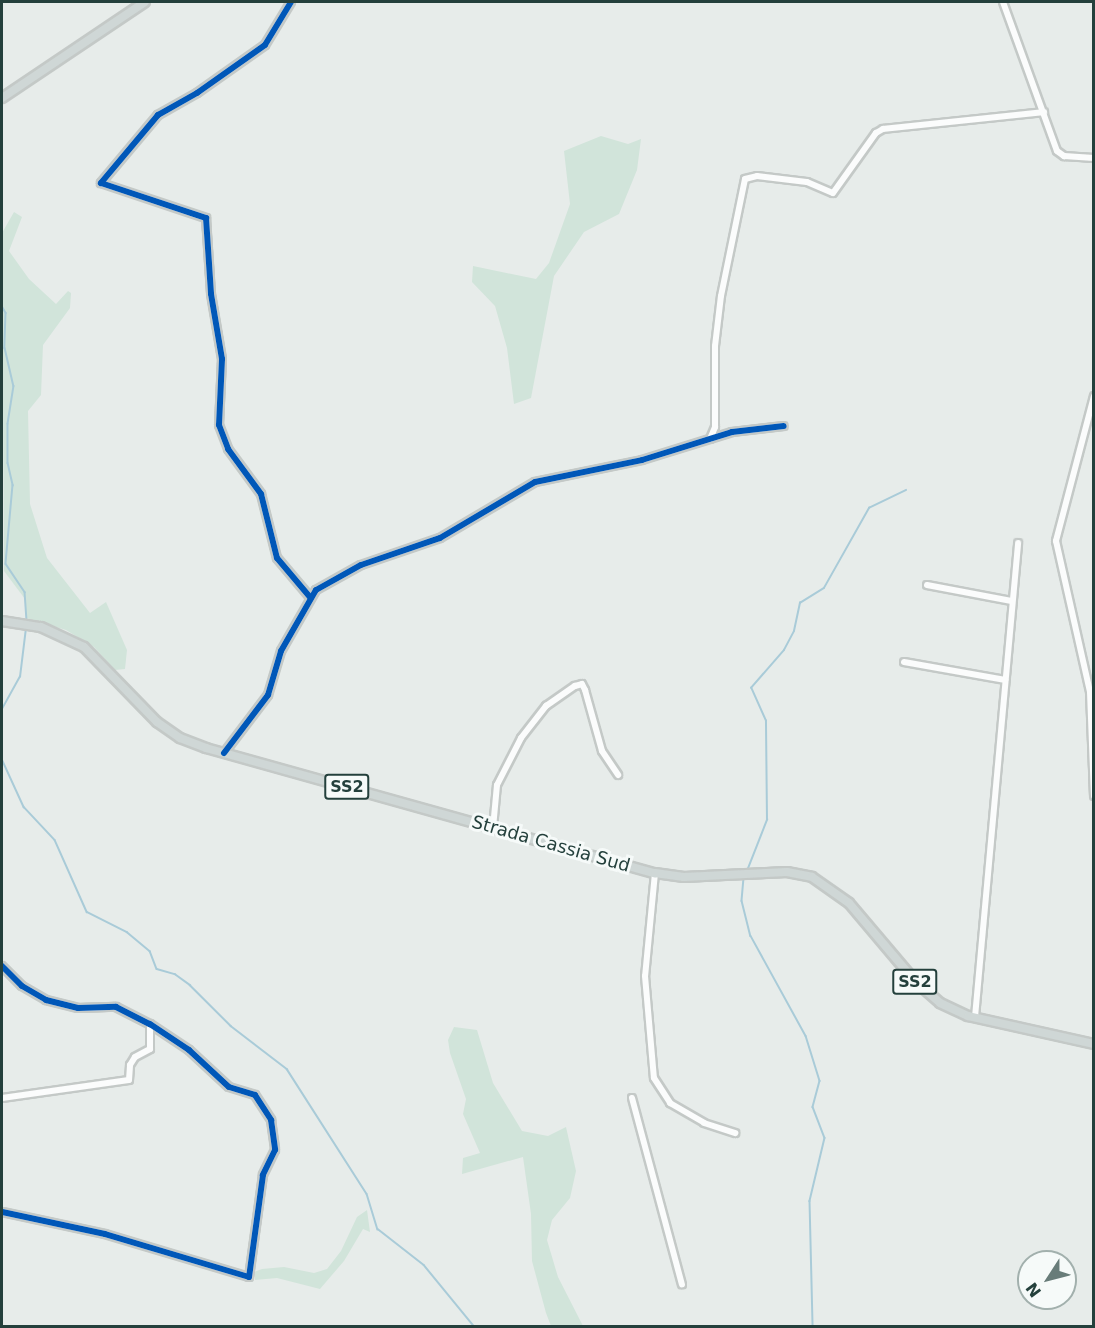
<!DOCTYPE html>
<html>
<head>
<meta charset="utf-8">
<style>
	body { margin:0 }
	#map { position:relative; width:1095px; height:1328px; overflow:hidden; background:#e7ecea; font-family:"DejaVu Sans",sans-serif }
	div>[style] { position:absolute }
	.green>* { inset:0; background:#d1e4da }
	.stream>* { height:1.5px; margin:-0.75px; padding:0 0.75px; transform-origin:0.75px; border-radius:0.75px; background:#a9cbd8 }
	.roads { filter:drop-shadow(2px 0 #c4c9c7) drop-shadow(-2px 0 #c4c9c7) drop-shadow(0 2px #c4c9c7) drop-shadow(0 -2px #c4c9c7) }
	.minor>* { height:6px; margin:-3px; padding:0 3px; transform-origin:3px; border-radius:3px; background:#fbfcfc }
	.major>* { height:8px; margin:-4px; padding:0 4px; transform-origin:4px; border-radius:4px; background:#cfd7d6 }
	.cycleway>* { height:6px; margin:-3px; padding:0 3px; transform-origin:3px; border-radius:3px; background:#0057b8 }
	span { translate:-50% -50%; white-space:nowrap; text-align:center; line-height:1.15; -webkit-text-stroke:6px #f6faf9; paint-order:stroke }
	.shield-label span { padding:2px 4px; background:#f6faf9; border:2px solid; border-radius:4px; -webkit-text-stroke-width:0 }
	.shield-label { font-size:16px; color:#24403c; font-weight:700 }
	.street-label { font-size:18px; color:#24403c }
	.frame { position:absolute; inset:0; border:3px solid #24403c; pointer-events:none }
	.north { position:absolute; left:1017px; top:1250px; width:60px; height:60px; box-sizing:border-box; background:#f6faf9; border:2px solid #a2b0ad; border-radius:50%; rotate:234deg; font-size:16px; font-weight:700; line-height:24px; text-align:center; color:#24403c }
	.north::after { content:''; display:block; margin:auto; width:21px; height:27px; background:#687c79; clip-path:polygon(50% 0,100% 100%,50% 72%,0 100%) }
</style>
</head>
<body>
<div id="map">
	<div class="green">
		<div style="clip-path:polygon(601px 136px,628px 144px,641px 139px,637px 170px,619px 214px,584px 232px,554px 276px,531px 398px,514px 404px,507px 348px,495px 306px,472px 282px,473px 266px,536px 279px,549px 263px,570px 204px,564px 151px)"></div>
		<div style="clip-path:polygon(14px 212px,22px 217px,9px 251px,29px 279px,56px 304px,68px 291px,71px 293px,70px 308px,43px 345px,41px 395px,28px 411px,30px 504px,47px 558px,90px 613px,106px 602px,127px 650px,125px 669px,115px 670px,94px 647px,66px 630px,26px 618px,25px 599px,4px 571px,2px 233px)"></div>
		<div style="clip-path:polygon(454px 1027px,477px 1030px,493px 1083px,522px 1131px,548px 1136px,566px 1127px,576px 1171px,570px 1198px,552px 1220px,547px 1240px,558px 1277px,583px 1326px,551px 1326px,546px 1313px,532px 1261px,531px 1214px,523px 1157px,462px 1174px,463px 1158px,480px 1153px,463px 1114px,466px 1099px,450px 1053px,448px 1040px)"></div>
		<div style="clip-path:polygon(367px 1210px,370px 1232px,363px 1229px,344px 1261px,320px 1289px,277px 1278px,255px 1280px,254px 1272px,262px 1269px,284px 1267px,314px 1273px,327px 1269px,341px 1251px,357px 1217px)"></div>
	</div>
	<div class="stream">
		<div style="left:2px;top:306px;width:8px;rotate:60deg"></div>
		<div style="left:6px;top:313px;width:35px;rotate:92deg"></div>
		<div style="left:5px;top:348px;width:39px;rotate:77deg"></div>
		<div style="left:14px;top:386px;width:38px;rotate:99deg"></div>
		<div style="left:8px;top:424px;width:39px;rotate:90deg"></div>
		<div style="left:8px;top:463px;width:23px;rotate:77deg"></div>
		<div style="left:13px;top:485px;width:79px;rotate:95.1deg"></div>
		<div style="left:6px;top:564px;width:34px;rotate:56deg"></div>
		<div style="left:25px;top:592px;width:27px;rotate:86deg"></div>
		<div style="left:2px;top:709px;width:37px;rotate:-61deg"></div>
		<div style="left:20px;top:677px;width:49px;rotate:-83deg"></div>
		<div style="left:2px;top:759px;width:53px;rotate:65.4deg"></div>
		<div style="left:24px;top:807px;width:45px;rotate:46.8deg"></div>
		<div style="left:55px;top:840px;width:79px;rotate:66deg"></div>
		<div style="left:87px;top:912px;width:45px;rotate:26.6deg"></div>
		<div style="left:127px;top:932px;width:30px;rotate:40deg"></div>
		<div style="left:150px;top:951px;width:19px;rotate:69deg"></div>
		<div style="left:157px;top:969px;width:19px;rotate:16deg"></div>
		<div style="left:175px;top:974px;width:19px;rotate:36deg"></div>
		<div style="left:190px;top:985px;width:58px;rotate:45deg"></div>
		<div style="left:231px;top:1026px;width:71px;rotate:37.5deg"></div>
		<div style="left:287px;top:1069px;width:148px;rotate:57.4deg"></div>
		<div style="left:367px;top:1194px;width:37px;rotate:73deg"></div>
		<div style="left:378px;top:1229px;width:58px;rotate:38deg"></div>
		<div style="left:424px;top:1265px;width:79px;rotate:50.7deg"></div>
		<div style="left:747px;top:871px;width:55px;rotate:-68.6deg"></div>
		<div style="left:767px;top:820px;width:99px;rotate:-90.6deg"></div>
		<div style="left:766px;top:721px;width:36px;rotate:-114deg"></div>
		<div style="left:751px;top:688px;width:50px;rotate:-49deg"></div>
		<div style="left:784px;top:650px;width:21px;rotate:-62deg"></div>
		<div style="left:794px;top:631px;width:29px;rotate:-78deg"></div>
		<div style="left:800px;top:603px;width:28px;rotate:-32deg"></div>
		<div style="left:824px;top:588px;width:92px;rotate:-60.6deg"></div>
		<div style="left:869px;top:508px;width:41px;rotate:-25.9deg"></div>
		<div style="left:744px;top:878px;width:23px;rotate:95deg"></div>
		<div style="left:742px;top:901px;width:36px;rotate:76deg"></div>
		<div style="left:751px;top:936px;width:114px;rotate:61.2deg"></div>
		<div style="left:806px;top:1036px;width:47px;rotate:72.7deg"></div>
		<div style="left:820px;top:1081px;width:27px;rotate:105deg"></div>
		<div style="left:813px;top:1107px;width:33px;rotate:69deg"></div>
		<div style="left:825px;top:1138px;width:65px;rotate:103.4deg"></div>
		<div style="left:810px;top:1201px;width:125px;rotate:88.6deg"></div>
	</div>
	<div class="roads">
		<div class="minor">
			<div style="left:291px;top:2px;width:50px;rotate:121.2deg"></div>
			<div style="left:265px;top:45px;width:83px;rotate:144.8deg"></div>
			<div style="left:197px;top:93px;width:45px;rotate:150.6deg"></div>
			<div style="left:158px;top:115px;width:89px;rotate:130deg"></div>
			<div style="left:101px;top:183px;width:111px;rotate:18.4deg"></div>
			<div style="left:206px;top:218px;width:76px;rotate:86.2deg"></div>
			<div style="left:211px;top:294px;width:66px;rotate:80.4deg"></div>
			<div style="left:222px;top:359px;width:66px;rotate:92.6deg"></div>
			<div style="left:219px;top:425px;width:26px;rotate:69deg"></div>
			<div style="left:228px;top:449px;width:56px;rotate:53.7deg"></div>
			<div style="left:261px;top:494px;width:66px;rotate:76deg"></div>
			<div style="left:277px;top:558px;width:51px;rotate:49.8deg"></div>
			<div style="left:1003px;top:2px;width:158px;rotate:70.1deg"></div>
			<div style="left:1057px;top:151px;width:9px;rotate:36deg"></div>
			<div style="left:1064px;top:156px;width:30px;rotate:4deg"></div>
			<div style="left:1094px;top:396px;width:150px;rotate:104.7deg"></div>
			<div style="left:1056px;top:541px;width:155px;rotate:77.3deg"></div>
			<div style="left:1090px;top:692px;width:104px;rotate:87.8deg"></div>
			<div style="left:710px;top:439px;width:13px;rotate:-67deg"></div>
			<div style="left:715px;top:427px;width:81px;rotate:-90deg"></div>
			<div style="left:715px;top:346px;width:50px;rotate:-83.2deg"></div>
			<div style="left:721px;top:296px;width:119px;rotate:-78.4deg"></div>
			<div style="left:745px;top:179px;width:12px;rotate:-14deg"></div>
			<div style="left:757px;top:176px;width:50px;rotate:6.8deg"></div>
			<div style="left:807px;top:182px;width:28px;rotate:23deg"></div>
			<div style="left:833px;top:193px;width:74px;rotate:-54.4deg"></div>
			<div style="left:876px;top:133px;width:8px;rotate:-30deg"></div>
			<div style="left:883px;top:129px;width:162px;rotate:-6deg"></div>
			<div style="left:927px;top:585px;width:86px;rotate:10.7deg"></div>
			<div style="left:904px;top:662px;width:103px;rotate:10.1deg"></div>
			<div style="left:224px;top:753px;width:73px;rotate:-52.8deg"></div>
			<div style="left:268px;top:695px;width:46px;rotate:-73.5deg"></div>
			<div style="left:281px;top:651px;width:70px;rotate:-60.2deg"></div>
			<div style="left:316px;top:590px;width:51px;rotate:-29.1deg"></div>
			<div style="left:361px;top:565px;width:83px;rotate:-18.9deg"></div>
			<div style="left:440px;top:538px;width:110px;rotate:-30.5deg"></div>
			<div style="left:535px;top:482px;width:109px;rotate:-11.6deg"></div>
			<div style="left:642px;top:460px;width:94px;rotate:-17.3deg"></div>
			<div style="left:732px;top:432px;width:52px;rotate:-6.6deg"></div>
			<div style="left:493px;top:828px;width:43px;rotate:-84.7deg"></div>
			<div style="left:497px;top:785px;width:53px;rotate:-62.9deg"></div>
			<div style="left:521px;top:738px;width:41px;rotate:-52deg"></div>
			<div style="left:546px;top:706px;width:35px;rotate:-35deg"></div>
			<div style="left:575px;top:686px;width:7px;rotate:-16deg"></div>
			<div style="left:582px;top:684px;width:7px;rotate:63deg"></div>
			<div style="left:585px;top:690px;width:63px;rotate:74.4deg"></div>
			<div style="left:602px;top:751px;width:29px;rotate:56deg"></div>
			<div style="left:655px;top:873px;width:103px;rotate:95.5deg"></div>
			<div style="left:645px;top:976px;width:102px;rotate:85deg"></div>
			<div style="left:654px;top:1078px;width:30px;rotate:57deg"></div>
			<div style="left:670px;top:1103px;width:39px;rotate:30deg"></div>
			<div style="left:704px;top:1123px;width:33px;rotate:18deg"></div>
			<div style="left:2px;top:966px;width:28px;rotate:45deg"></div>
			<div style="left:22px;top:986px;width:28px;rotate:30deg"></div>
			<div style="left:46px;top:1000px;width:33px;rotate:14deg"></div>
			<div style="left:78px;top:1008px;width:38px;rotate:-2deg"></div>
			<div style="left:116px;top:1007px;width:38px;rotate:27deg"></div>
			<div style="left:150px;top:1024px;width:47px;rotate:33.7deg"></div>
			<div style="left:189px;top:1050px;width:54px;rotate:42.8deg"></div>
			<div style="left:229px;top:1087px;width:27px;rotate:17deg"></div>
			<div style="left:255px;top:1095px;width:30px;rotate:57deg"></div>
			<div style="left:271px;top:1120px;width:30px;rotate:82deg"></div>
			<div style="left:275px;top:1150px;width:28px;rotate:116deg"></div>
			<div style="left:263px;top:1175px;width:103px;rotate:97.8deg"></div>
			<div style="left:249px;top:1277px;width:150px;rotate:-163.4deg"></div>
			<div style="left:105px;top:1234px;width:105px;rotate:-167.9deg"></div>
			<div style="left:975px;top:1017px;width:476px;rotate:-84.8deg"></div>
			<div style="left:2px;top:1098px;width:128px;rotate:-8.1deg"></div>
			<div style="left:129px;top:1080px;width:15px;rotate:-86deg"></div>
			<div style="left:130px;top:1065px;width:9px;rotate:-58deg"></div>
			<div style="left:135px;top:1057px;width:17px;rotate:-28deg"></div>
			<div style="left:150px;top:1049px;width:25px;rotate:-90deg"></div>
			<div style="left:632px;top:1098px;width:193px;rotate:75deg"></div>
		</div>
		<div class="major">
			<div style="left:2px;top:98px;width:172px;rotate:-33.9deg"></div>
			<div style="left:2px;top:621px;width:39px;rotate:9deg"></div>
			<div style="left:41px;top:627px;width:47px;rotate:24.9deg"></div>
			<div style="left:84px;top:647px;width:105px;rotate:45.8deg"></div>
			<div style="left:157px;top:722px;width:28px;rotate:35deg"></div>
			<div style="left:180px;top:738px;width:28px;rotate:21deg"></div>
			<div style="left:206px;top:748px;width:466px;rotate:15.6deg"></div>
			<div style="left:655px;top:873px;width:29px;rotate:8deg"></div>
			<div style="left:684px;top:877px;width:103px;rotate:-2.8deg"></div>
			<div style="left:787px;top:872px;width:25px;rotate:11deg"></div>
			<div style="left:812px;top:877px;width:45px;rotate:35.1deg"></div>
			<div style="left:849px;top:903px;width:102px;rotate:49.8deg"></div>
			<div style="left:915px;top:981px;width:33px;rotate:41deg"></div>
			<div style="left:940px;top:1003px;width:31px;rotate:25deg"></div>
			<div style="left:968px;top:1016px;width:129px;rotate:12.5deg"></div>
		</div>
	</div>
	<div class="cycleway">
		<div style="left:291px;top:2px;width:50px;rotate:121.2deg"></div>
		<div style="left:265px;top:45px;width:83px;rotate:144.8deg"></div>
		<div style="left:197px;top:93px;width:45px;rotate:150.6deg"></div>
		<div style="left:158px;top:115px;width:89px;rotate:130deg"></div>
		<div style="left:101px;top:183px;width:111px;rotate:18.4deg"></div>
		<div style="left:206px;top:218px;width:76px;rotate:86.2deg"></div>
		<div style="left:211px;top:294px;width:66px;rotate:80.4deg"></div>
		<div style="left:222px;top:359px;width:66px;rotate:92.6deg"></div>
		<div style="left:219px;top:425px;width:26px;rotate:69deg"></div>
		<div style="left:228px;top:449px;width:56px;rotate:53.7deg"></div>
		<div style="left:261px;top:494px;width:66px;rotate:76deg"></div>
		<div style="left:277px;top:558px;width:51px;rotate:49.8deg"></div>
		<div style="left:224px;top:753px;width:73px;rotate:-52.8deg"></div>
		<div style="left:268px;top:695px;width:46px;rotate:-73.5deg"></div>
		<div style="left:281px;top:651px;width:70px;rotate:-60.2deg"></div>
		<div style="left:316px;top:590px;width:51px;rotate:-29.1deg"></div>
		<div style="left:361px;top:565px;width:83px;rotate:-18.9deg"></div>
		<div style="left:440px;top:538px;width:110px;rotate:-30.5deg"></div>
		<div style="left:535px;top:482px;width:109px;rotate:-11.6deg"></div>
		<div style="left:642px;top:460px;width:94px;rotate:-17.3deg"></div>
		<div style="left:732px;top:432px;width:52px;rotate:-6.6deg"></div>
		<div style="left:2px;top:966px;width:28px;rotate:45deg"></div>
		<div style="left:22px;top:986px;width:28px;rotate:30deg"></div>
		<div style="left:46px;top:1000px;width:33px;rotate:14deg"></div>
		<div style="left:78px;top:1008px;width:38px;rotate:-2deg"></div>
		<div style="left:116px;top:1007px;width:38px;rotate:27deg"></div>
		<div style="left:150px;top:1024px;width:47px;rotate:33.7deg"></div>
		<div style="left:189px;top:1050px;width:54px;rotate:42.8deg"></div>
		<div style="left:229px;top:1087px;width:27px;rotate:17deg"></div>
		<div style="left:255px;top:1095px;width:30px;rotate:57deg"></div>
		<div style="left:271px;top:1120px;width:30px;rotate:82deg"></div>
		<div style="left:275px;top:1150px;width:28px;rotate:116deg"></div>
		<div style="left:263px;top:1175px;width:103px;rotate:97.8deg"></div>
		<div style="left:249px;top:1277px;width:150px;rotate:-163.4deg"></div>
		<div style="left:105px;top:1234px;width:105px;rotate:-167.9deg"></div>
	</div>
	<div class="shield-label">
		<span style="left:347px;top:787px">SS2</span>
		<span style="left:915px;top:982px">SS2</span>
	</div>
	<div class="street-label">
		<span style="left:551px;top:844px;rotate:16deg">Strada Cassia Sud</span>
	</div>
	<div class="frame"></div>
	<div class="north">N</div>
</div>
</body>
</html>
